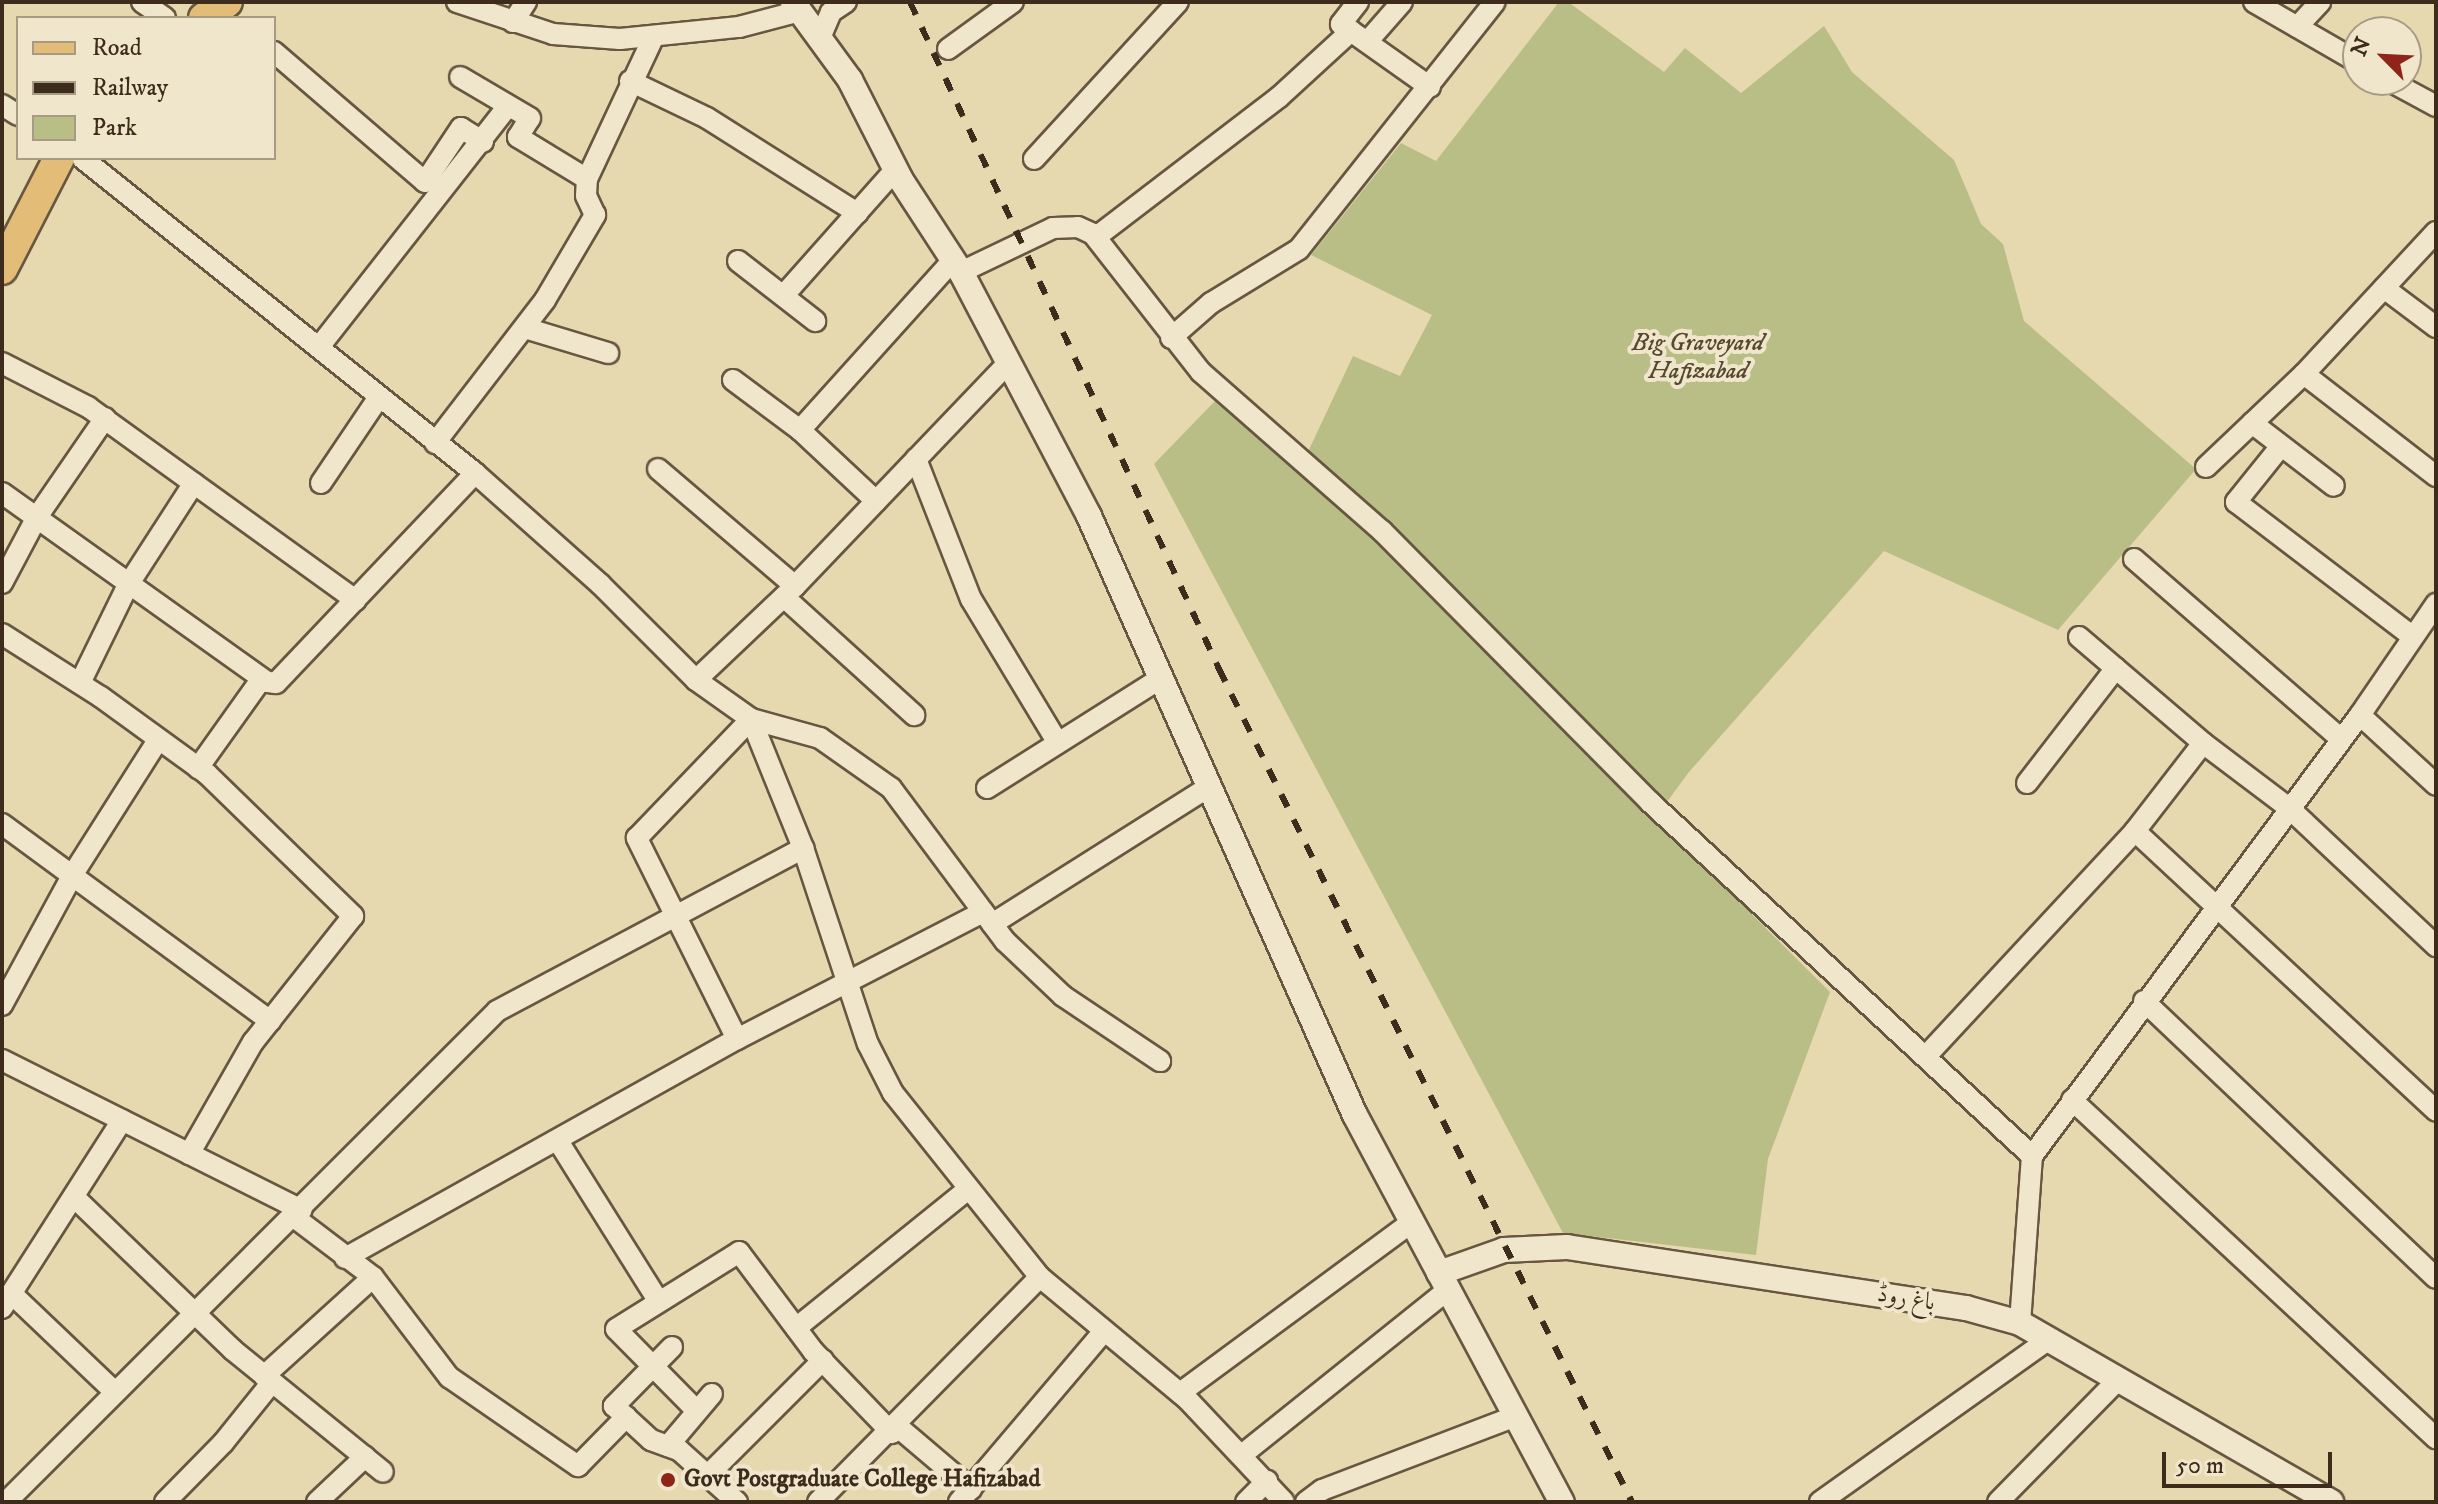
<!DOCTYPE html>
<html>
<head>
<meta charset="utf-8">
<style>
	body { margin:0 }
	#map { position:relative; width:2438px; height:1504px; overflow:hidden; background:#e6d8af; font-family:"IM FELL DW Pica",Amiri,serif }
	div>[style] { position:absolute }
	.green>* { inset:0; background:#b9be87 }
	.roads { filter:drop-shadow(2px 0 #675640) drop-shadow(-2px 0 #675640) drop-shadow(0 2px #675640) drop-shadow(0 -2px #675640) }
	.minor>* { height:20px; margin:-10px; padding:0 10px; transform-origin:10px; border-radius:10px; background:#efe6cb }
	.tertiary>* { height:24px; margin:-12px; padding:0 12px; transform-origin:12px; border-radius:12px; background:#efe6cb }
	.primary>* { height:30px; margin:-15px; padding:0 15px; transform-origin:15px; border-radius:15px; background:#e3bc78 }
	.rail>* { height:6px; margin-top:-3px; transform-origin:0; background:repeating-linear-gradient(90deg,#3d2b1b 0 14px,transparent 0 28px) }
	.dots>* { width:22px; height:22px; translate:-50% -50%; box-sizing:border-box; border:4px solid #efe6cb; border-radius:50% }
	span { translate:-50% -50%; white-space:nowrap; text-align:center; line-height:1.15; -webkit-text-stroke:8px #efe6cb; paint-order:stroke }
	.park-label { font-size:24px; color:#564831; font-style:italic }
	.street-label { font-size:24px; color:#3d2b1b }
	.poi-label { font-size:24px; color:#3d2b1b; font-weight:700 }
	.left { translate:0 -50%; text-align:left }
	.frame { position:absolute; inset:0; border:4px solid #3d2b1b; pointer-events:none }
	.legend { position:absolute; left:16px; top:16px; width:260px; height:144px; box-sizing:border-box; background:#efe6cb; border:2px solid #a89b85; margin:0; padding:10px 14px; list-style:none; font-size:24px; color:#3d2b1b }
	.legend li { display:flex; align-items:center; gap:16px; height:40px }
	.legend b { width:40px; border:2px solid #a89b85 }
	.north { position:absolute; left:2342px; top:16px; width:80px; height:80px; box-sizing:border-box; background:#efe6cb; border:2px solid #a89b85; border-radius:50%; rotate:294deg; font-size:22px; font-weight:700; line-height:32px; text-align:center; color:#3d2b1b }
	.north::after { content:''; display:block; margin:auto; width:28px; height:36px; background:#8f2418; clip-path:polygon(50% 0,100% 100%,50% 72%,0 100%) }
	.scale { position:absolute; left:2162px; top:1452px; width:170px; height:36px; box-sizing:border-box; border:4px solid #3d2b1b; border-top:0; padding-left:10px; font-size:24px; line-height:28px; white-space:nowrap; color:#3d2b1b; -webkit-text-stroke:6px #efe6cb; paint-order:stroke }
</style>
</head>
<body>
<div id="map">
	<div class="green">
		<div style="clip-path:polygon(1559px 2px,1568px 2px,1664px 72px,1685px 48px,1741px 93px,1824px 26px,1852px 72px,1954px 160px,1981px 224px,2003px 244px,2024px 321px,2196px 469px,2058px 630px,1884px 551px,1689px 772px,1655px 818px,1830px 992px,1768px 1159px,1756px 1255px,1563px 1233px,1154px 464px,1215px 401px,1298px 473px,1353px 356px,1400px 376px,1432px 315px,1311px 255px,1401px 143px,1436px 161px)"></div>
	</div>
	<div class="roads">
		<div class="minor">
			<div style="left:142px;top:2px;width:28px;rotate:35deg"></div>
			<div style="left:457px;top:2px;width:101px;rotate:18.4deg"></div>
			<div style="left:553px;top:34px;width:67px;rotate:4.3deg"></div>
			<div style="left:620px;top:39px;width:120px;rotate:-5.8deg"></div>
			<div style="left:739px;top:27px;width:63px;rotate:-14.7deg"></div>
			<div style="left:1358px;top:2px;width:28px;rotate:128deg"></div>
			<div style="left:1341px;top:24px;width:109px;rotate:35.3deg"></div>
			<div style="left:2254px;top:2px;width:120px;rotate:30deg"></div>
			<div style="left:513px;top:22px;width:24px;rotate:-57deg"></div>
			<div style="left:2297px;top:27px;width:34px;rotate:-47deg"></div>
			<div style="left:820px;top:38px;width:28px;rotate:-67deg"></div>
			<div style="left:831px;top:12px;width:18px;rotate:-34deg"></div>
			<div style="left:1367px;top:42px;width:53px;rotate:-48.8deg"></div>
			<div style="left:948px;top:49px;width:80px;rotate:-35.9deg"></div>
			<div style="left:274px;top:52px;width:199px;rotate:40.7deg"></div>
			<div style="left:425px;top:182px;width:65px;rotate:-56.3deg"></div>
			<div style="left:461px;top:128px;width:26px;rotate:32deg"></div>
			<div style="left:2388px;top:80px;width:55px;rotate:28.4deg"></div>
			<div style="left:630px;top:81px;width:85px;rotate:25.7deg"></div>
			<div style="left:707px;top:118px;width:178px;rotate:32.3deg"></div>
			<div style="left:2px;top:105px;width:19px;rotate:32deg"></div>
			<div style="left:82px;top:158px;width:504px;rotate:38.71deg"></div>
			<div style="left:475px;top:473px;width:167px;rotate:41.6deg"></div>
			<div style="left:600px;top:584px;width:136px;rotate:45deg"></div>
			<div style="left:696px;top:680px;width:67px;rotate:35.3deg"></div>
			<div style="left:751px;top:719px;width:72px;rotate:15.4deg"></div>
			<div style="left:820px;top:738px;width:87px;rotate:35.2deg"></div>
			<div style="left:891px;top:788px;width:191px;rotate:53.3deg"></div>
			<div style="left:1005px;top:941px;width:80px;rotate:43.5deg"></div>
			<div style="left:1063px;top:996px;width:117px;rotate:33.8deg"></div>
			<div style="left:1034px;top:159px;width:213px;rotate:-47.5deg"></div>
			<div style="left:587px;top:179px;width:156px;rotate:-64.9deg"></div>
			<div style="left:1096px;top:237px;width:230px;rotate:-37.4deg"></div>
			<div style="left:1279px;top:97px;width:98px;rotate:-42.5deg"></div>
			<div style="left:738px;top:261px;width:98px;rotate:37.9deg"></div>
			<div style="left:961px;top:272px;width:102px;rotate:-25.6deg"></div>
			<div style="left:1053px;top:228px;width:25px;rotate:-2deg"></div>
			<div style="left:1078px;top:227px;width:17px;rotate:25deg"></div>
			<div style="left:1093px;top:234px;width:175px;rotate:52deg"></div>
			<div style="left:1201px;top:372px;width:241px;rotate:41.3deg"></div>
			<div style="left:1382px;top:531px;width:381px;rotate:45.3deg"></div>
			<div style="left:1650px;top:802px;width:521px;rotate:42.82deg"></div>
			<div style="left:2384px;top:288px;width:65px;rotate:36.9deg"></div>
			<div style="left:784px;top:295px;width:167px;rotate:-48.4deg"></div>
			<div style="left:525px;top:328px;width:87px;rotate:16.8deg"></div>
			<div style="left:1171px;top:338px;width:53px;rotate:-41.2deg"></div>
			<div style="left:1211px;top:303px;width:103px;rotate:-31.5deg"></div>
			<div style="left:1299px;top:249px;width:315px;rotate:-51.6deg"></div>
			<div style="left:319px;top:347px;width:305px;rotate:-51.9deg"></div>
			<div style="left:2px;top:363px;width:97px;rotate:27.1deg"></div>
			<div style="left:88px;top:407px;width:330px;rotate:35.8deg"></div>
			<div style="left:2304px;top:374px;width:167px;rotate:37.7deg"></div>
			<div style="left:733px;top:380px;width:84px;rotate:36.7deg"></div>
			<div style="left:800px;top:430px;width:104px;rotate:43.1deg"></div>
			<div style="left:2252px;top:423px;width:103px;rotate:37.5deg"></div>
			<div style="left:800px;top:430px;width:229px;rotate:-48deg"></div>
			<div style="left:435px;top:443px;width:180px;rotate:-52.4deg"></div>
			<div style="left:545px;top:300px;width:99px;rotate:-59.5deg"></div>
			<div style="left:595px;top:215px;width:21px;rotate:-115deg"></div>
			<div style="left:586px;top:196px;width:17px;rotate:-87deg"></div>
			<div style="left:587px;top:179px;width:81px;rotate:-148.7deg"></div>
			<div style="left:518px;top:137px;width:22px;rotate:-58deg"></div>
			<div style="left:530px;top:118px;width:81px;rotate:-149.6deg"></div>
			<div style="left:2281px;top:446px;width:72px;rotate:128.8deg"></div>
			<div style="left:2236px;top:502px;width:221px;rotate:37.3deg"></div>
			<div style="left:916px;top:459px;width:150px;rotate:68.6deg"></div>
			<div style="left:971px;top:599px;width:168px;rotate:58.9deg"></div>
			<div style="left:2206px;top:467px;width:135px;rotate:-43.5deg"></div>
			<div style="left:2304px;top:374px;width:194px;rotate:-47.1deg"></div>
			<div style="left:658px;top:469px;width:180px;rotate:40.5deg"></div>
			<div style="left:321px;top:483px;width:100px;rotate:-56deg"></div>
			<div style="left:2px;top:493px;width:325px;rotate:35.5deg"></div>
			<div style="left:2134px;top:559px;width:273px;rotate:41deg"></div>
			<div style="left:2px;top:583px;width:75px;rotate:-62.1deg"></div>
			<div style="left:37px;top:517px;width:120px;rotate:-55.5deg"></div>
			<div style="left:784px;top:597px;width:176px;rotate:42.2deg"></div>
			<div style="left:2px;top:634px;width:117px;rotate:32.5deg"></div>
			<div style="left:101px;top:697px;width:131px;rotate:36deg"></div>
			<div style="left:207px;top:774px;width:204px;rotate:44.2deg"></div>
			<div style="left:353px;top:916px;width:161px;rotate:128.4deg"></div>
			<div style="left:253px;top:1042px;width:129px;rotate:119.7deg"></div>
			<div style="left:2079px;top:637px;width:163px;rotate:40.5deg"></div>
			<div style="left:2203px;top:743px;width:108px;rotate:37.1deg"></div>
			<div style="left:2289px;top:808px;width:202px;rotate:43.2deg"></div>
			<div style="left:696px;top:680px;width:137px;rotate:-43.5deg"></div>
			<div style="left:795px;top:586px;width:307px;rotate:-46.3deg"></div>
			<div style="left:80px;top:683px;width:109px;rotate:-63.9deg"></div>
			<div style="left:128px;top:585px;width:121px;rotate:-57.1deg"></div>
			<div style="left:2360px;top:715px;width:103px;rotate:42.6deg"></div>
			<div style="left:751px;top:719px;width:139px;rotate:68deg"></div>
			<div style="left:803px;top:848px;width:206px;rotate:71.7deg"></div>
			<div style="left:868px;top:1044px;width:55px;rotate:63deg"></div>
			<div style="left:893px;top:1093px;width:236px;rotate:51.4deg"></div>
			<div style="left:1040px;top:1277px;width:191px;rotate:39.7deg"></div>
			<div style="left:1187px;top:1399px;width:141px;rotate:46.7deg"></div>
			<div style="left:198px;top:768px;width:107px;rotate:-54.5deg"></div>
			<div style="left:260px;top:681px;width:16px;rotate:7deg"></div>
			<div style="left:276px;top:683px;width:289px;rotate:-46.5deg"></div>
			<div style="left:2027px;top:783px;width:145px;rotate:-52.3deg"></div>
			<div style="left:987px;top:788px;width:206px;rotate:-32.3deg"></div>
			<div style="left:2px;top:824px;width:333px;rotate:36.3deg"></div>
			<div style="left:2135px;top:831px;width:411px;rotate:42.9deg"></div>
			<div style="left:992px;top:924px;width:257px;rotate:-32.3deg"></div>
			<div style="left:2144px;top:1001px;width:402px;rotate:43.5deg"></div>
			<div style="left:2px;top:1005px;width:149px;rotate:-61.5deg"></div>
			<div style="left:73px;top:874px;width:159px;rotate:-57.6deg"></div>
			<div style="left:737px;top:1039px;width:225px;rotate:-116.5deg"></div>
			<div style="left:637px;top:838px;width:165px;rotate:-46.2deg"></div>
			<div style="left:1927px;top:1055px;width:306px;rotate:-47.1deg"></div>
			<div style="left:2135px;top:831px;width:111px;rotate:-52.3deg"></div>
			<div style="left:2px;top:1060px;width:335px;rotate:26.6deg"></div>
			<div style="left:2072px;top:1100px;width:497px;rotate:42.9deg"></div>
			<div style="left:558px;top:1141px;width:186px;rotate:57.9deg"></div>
			<div style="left:74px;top:1197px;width:221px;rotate:43.9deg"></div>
			<div style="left:233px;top:1350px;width:193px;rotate:39.1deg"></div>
			<div style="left:294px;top:1217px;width:99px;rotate:37.2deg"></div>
			<div style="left:373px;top:1277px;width:126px;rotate:52.8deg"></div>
			<div style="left:449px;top:1377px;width:157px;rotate:34.6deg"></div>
			<div style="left:578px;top:1466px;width:69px;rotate:-45.6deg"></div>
			<div style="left:345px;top:1258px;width:449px;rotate:-29.2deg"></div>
			<div style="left:737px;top:1039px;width:277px;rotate:-27.3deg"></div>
			<div style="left:12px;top:1294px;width:142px;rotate:43.6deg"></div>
			<div style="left:2px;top:1308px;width:223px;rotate:-57.4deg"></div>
			<div style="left:2020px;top:1323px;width:167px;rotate:-85.9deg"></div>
			<div style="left:2032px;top:1156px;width:550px;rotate:-53.36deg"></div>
			<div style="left:2360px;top:715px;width:135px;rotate:-55.6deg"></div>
			<div style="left:796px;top:1328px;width:221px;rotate:-38.9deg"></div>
			<div style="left:672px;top:1347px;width:83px;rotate:134.5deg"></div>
			<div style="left:614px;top:1406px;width:50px;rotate:42.6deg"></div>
			<div style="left:651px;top:1440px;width:30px;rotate:20deg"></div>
			<div style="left:679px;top:1450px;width:78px;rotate:41.9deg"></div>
			<div style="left:264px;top:1376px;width:147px;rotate:-42.2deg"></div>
			<div style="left:1180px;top:1393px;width:288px;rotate:-36.4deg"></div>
			<div style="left:697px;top:1411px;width:115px;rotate:-134.6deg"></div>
			<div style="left:616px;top:1329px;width:145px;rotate:-32deg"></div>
			<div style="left:739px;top:1252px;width:124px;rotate:53.2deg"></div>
			<div style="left:813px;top:1351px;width:114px;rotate:46.1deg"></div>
			<div style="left:898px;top:1427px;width:96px;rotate:40.3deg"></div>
			<div style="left:668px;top:1446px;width:68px;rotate:-49.8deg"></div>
			<div style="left:1243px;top:1454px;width:263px;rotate:-38.7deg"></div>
			<div style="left:707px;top:1476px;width:164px;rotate:-45deg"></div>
			<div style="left:6px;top:1502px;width:694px;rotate:-45deg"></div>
			<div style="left:497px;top:1011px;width:347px;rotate:-28deg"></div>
			<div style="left:165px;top:1502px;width:83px;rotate:-45.5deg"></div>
			<div style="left:223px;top:1443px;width:78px;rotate:-51.2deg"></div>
			<div style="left:317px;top:1502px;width:66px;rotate:-43.2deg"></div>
			<div style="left:818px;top:1502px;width:316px;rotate:-45.4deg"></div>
			<div style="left:959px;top:1502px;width:223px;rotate:-49.7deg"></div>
			<div style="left:1246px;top:1502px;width:30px;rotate:-45deg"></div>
			<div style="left:1306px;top:1502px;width:20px;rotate:-37deg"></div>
			<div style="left:1322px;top:1490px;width:208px;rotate:-20.9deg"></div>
			<div style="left:1820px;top:1502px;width:281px;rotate:-35.4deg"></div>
			<div style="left:1998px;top:1502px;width:173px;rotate:-45.5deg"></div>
		</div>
		<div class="tertiary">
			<div style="left:793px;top:2px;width:97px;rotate:53.8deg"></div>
			<div style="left:850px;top:80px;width:112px;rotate:63deg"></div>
			<div style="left:901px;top:180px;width:110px;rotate:56.9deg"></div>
			<div style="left:961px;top:272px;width:276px;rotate:62.3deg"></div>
			<div style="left:1089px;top:516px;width:655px;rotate:66.06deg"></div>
			<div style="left:1355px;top:1115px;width:439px;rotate:61.9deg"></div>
			<div style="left:1439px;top:1273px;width:69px;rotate:-19.5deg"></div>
			<div style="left:1504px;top:1250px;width:63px;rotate:-2.7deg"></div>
			<div style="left:1567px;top:1247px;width:404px;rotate:8.7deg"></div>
			<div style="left:1966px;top:1308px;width:56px;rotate:15.5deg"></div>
			<div style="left:2020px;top:1323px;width:359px;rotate:29.9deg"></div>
		</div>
		<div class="primary">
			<div style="left:204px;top:18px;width:28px;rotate:-35deg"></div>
			<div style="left:2px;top:269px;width:125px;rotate:-62.8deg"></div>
		</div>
	</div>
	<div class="rail">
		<div style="left:910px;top:2px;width:735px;rotate:65.14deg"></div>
		<div style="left:1219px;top:669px;width:930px;rotate:63.63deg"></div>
	</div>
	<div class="dots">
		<div style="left:668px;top:1480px;background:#8f2418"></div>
	</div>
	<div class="park-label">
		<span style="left:1698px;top:358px">Big Graveyard<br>Hafizabad</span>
	</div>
	<div class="street-label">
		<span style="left:1906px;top:1299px;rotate:9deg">باغ روڈ</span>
	</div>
	<div class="poi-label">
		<span class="left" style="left:684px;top:1480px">Govt Postgraduate College Hafizabad</span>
	</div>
	<div class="frame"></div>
	<ul class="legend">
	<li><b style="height:10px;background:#e3bc78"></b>Road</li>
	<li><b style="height:10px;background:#3d2b1b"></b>Railway</li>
	<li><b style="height:22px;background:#b9be87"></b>Park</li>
	</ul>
	<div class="north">N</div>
	<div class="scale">50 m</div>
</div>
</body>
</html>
